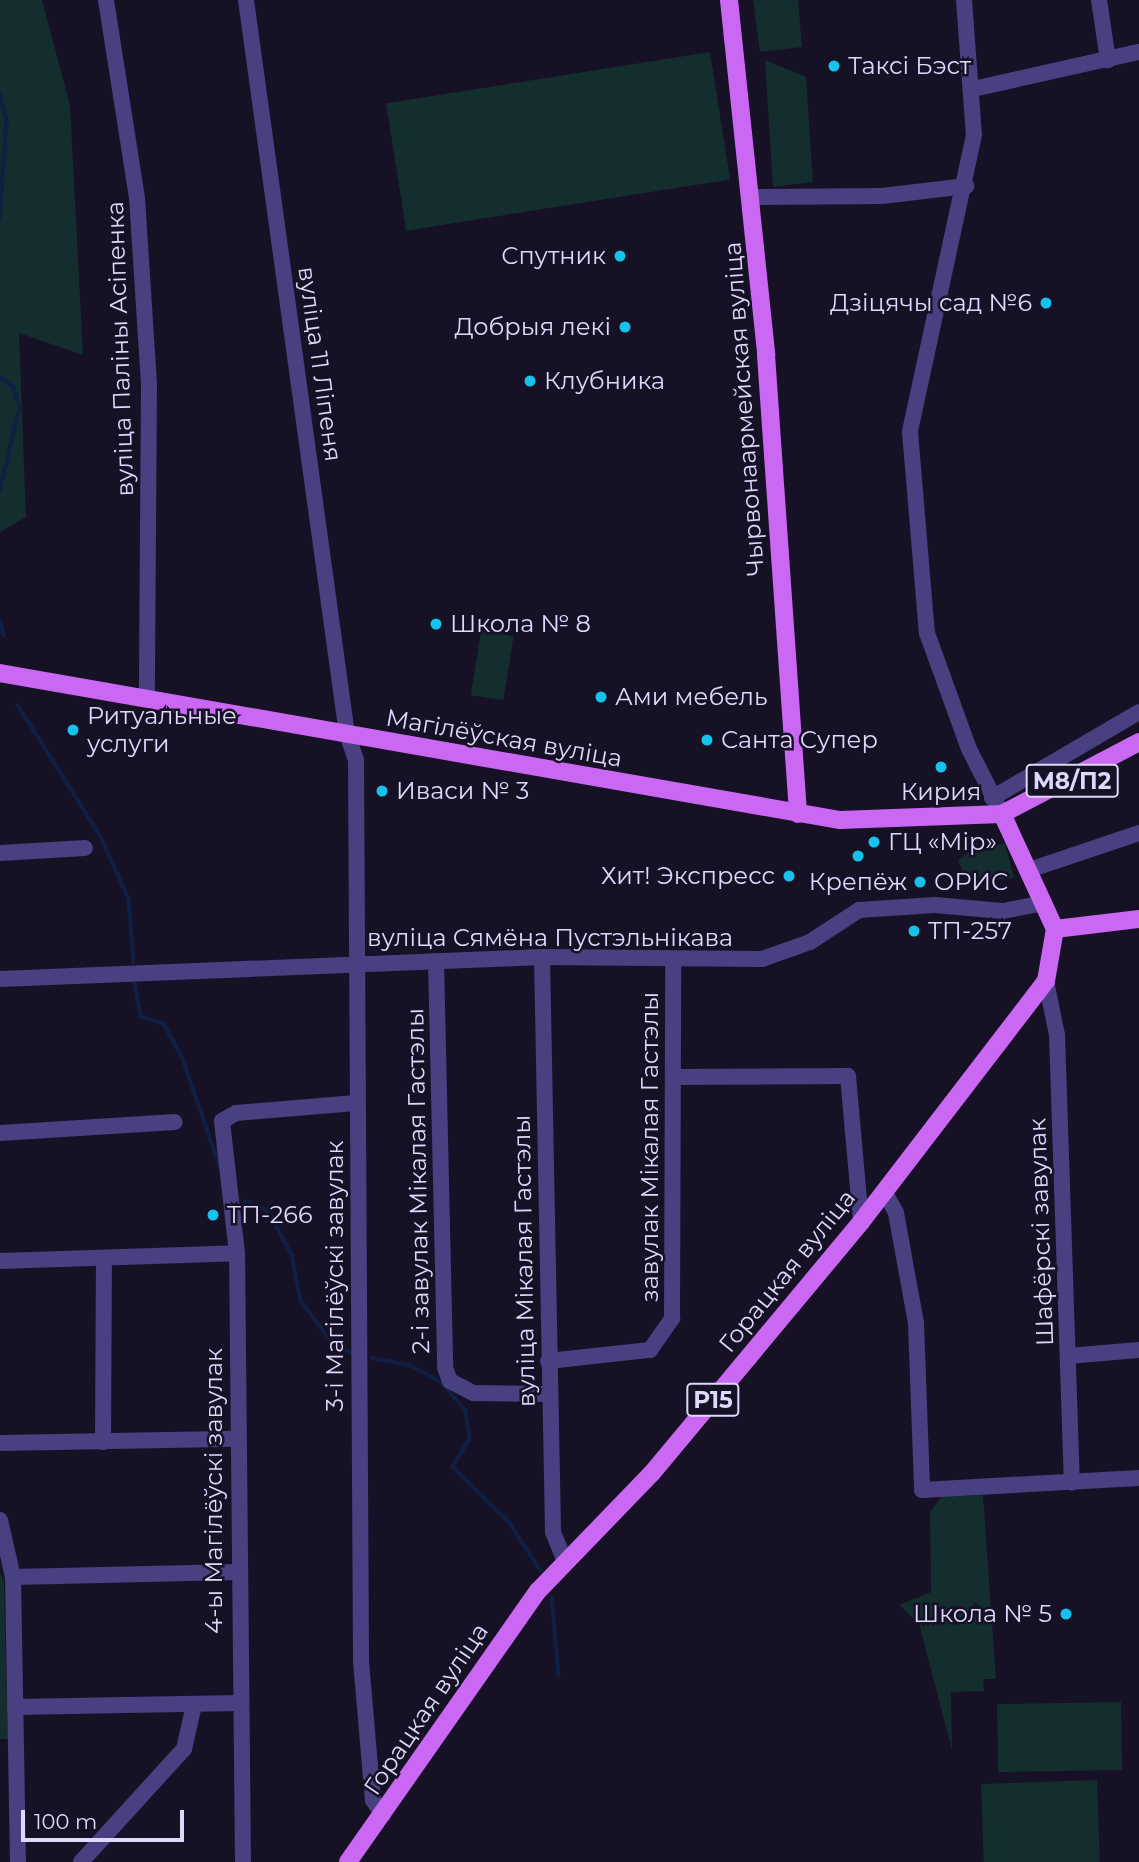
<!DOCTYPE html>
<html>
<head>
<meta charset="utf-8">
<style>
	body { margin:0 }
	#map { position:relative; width:1139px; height:1862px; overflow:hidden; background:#161125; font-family:Montserrat,sans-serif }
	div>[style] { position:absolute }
	.green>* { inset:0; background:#142d2e; transform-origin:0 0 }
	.stream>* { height:3.5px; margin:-1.75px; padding:0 1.75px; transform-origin:1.75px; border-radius:1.75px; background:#101f44 }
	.minor>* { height:16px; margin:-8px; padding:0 8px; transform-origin:8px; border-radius:8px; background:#484080 }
	.major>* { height:18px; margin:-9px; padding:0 9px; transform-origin:9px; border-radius:9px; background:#cb68f3 }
	.dots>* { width:19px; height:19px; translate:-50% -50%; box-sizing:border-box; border:4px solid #161125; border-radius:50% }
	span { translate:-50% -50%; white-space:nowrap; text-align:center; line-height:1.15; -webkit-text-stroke:5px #161125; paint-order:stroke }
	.shield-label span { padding:2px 5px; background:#161125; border:2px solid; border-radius:5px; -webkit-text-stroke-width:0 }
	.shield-label { font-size:23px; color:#dfd8fc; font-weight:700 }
	.poi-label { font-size:24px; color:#dfd8fc }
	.left { translate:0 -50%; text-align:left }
	.right { translate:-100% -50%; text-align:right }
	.street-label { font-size:24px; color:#dfd8fc }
	.scale { position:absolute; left:21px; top:1810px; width:163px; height:32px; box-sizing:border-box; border:4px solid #dfd8fc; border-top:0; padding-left:9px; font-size:21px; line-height:24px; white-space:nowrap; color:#dfd8fc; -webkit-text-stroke:5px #161125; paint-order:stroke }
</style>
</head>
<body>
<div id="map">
	<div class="green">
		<div style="clip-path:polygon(0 0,42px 0,70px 105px,83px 355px,19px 333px,26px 517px,0 532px)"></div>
		<div style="clip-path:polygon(753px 0,798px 0,802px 47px,760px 52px)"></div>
		<div style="left:710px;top:52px;width:129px;height:328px;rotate:81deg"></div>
		<div style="clip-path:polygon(765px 60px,806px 77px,813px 182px,773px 187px)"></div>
		<div style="left:481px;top:631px;width:33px;height:65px;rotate:9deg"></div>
		<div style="clip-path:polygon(1005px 843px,1014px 878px,967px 882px,958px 860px,975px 849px)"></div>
		<div style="clip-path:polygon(983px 1495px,996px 1679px,983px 1679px,984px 1691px,951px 1692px,952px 1750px,919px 1624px,899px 1605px,931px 1592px,930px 1512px,942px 1496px)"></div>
		<div style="clip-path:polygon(0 1572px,4px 1581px,8px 1739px,0 1739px)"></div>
		<div style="left:1121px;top:1702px;width:68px;height:124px;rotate:89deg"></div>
		<div style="left:1097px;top:1780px;width:82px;height:116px;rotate:88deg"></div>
	</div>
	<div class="stream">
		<div style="left:0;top:94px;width:28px;rotate:75deg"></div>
		<div style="left:7px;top:121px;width:97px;rotate:94.1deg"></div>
		<div style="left:0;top:377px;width:18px;rotate:38deg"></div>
		<div style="left:14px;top:388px;width:21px;rotate:73deg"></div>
		<div style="left:20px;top:408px;width:85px;rotate:103.5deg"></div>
		<div style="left:0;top:620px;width:16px;rotate:75deg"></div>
		<div style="left:18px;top:705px;width:154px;rotate:57.8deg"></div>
		<div style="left:100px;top:835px;width:70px;rotate:65.6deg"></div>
		<div style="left:129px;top:899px;width:63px;rotate:85.5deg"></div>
		<div style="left:135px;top:983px;width:34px;rotate:80deg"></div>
		<div style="left:141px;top:1016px;width:24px;rotate:19deg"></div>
		<div style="left:164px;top:1024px;width:37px;rotate:61deg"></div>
		<div style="left:182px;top:1056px;width:117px;rotate:71.1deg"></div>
		<div style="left:245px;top:1201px;width:26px;rotate:23deg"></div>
		<div style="left:269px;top:1211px;width:50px;rotate:62.4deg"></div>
		<div style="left:292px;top:1255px;width:47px;rotate:78.9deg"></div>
		<div style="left:301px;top:1301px;width:53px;rotate:52.7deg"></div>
		<div style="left:333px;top:1343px;width:23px;rotate:29deg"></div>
		<div style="left:371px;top:1358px;width:40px;rotate:10deg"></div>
		<div style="left:410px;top:1365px;width:35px;rotate:29deg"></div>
		<div style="left:441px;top:1382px;width:38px;rotate:49deg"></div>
		<div style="left:466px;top:1411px;width:28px;rotate:82deg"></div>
		<div style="left:470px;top:1439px;width:33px;rotate:121deg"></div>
		<div style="left:453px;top:1467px;width:80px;rotate:44.5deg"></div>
		<div style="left:510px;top:1523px;width:57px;rotate:57.1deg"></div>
		<div style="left:552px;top:1597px;width:78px;rotate:84.9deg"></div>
	</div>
	<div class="minor">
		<div style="left:106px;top:0;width:200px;rotate:81.1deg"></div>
		<div style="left:137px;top:198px;width:187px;rotate:86.3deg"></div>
		<div style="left:149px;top:385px;width:313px;rotate:90.4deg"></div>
		<div style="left:246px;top:0;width:741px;rotate:82.17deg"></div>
		<div style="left:347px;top:734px;width:28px;rotate:71deg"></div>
		<div style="left:356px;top:760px;width:901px;rotate:89.68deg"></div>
		<div style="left:361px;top:1661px;width:140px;rotate:85.1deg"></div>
		<div style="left:373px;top:1800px;width:18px;rotate:56deg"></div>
		<div style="left:964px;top:0;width:135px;rotate:85.8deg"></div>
		<div style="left:974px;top:135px;width:304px;rotate:102.2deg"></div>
		<div style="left:910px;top:432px;width:202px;rotate:85.2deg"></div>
		<div style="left:927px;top:633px;width:123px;rotate:70.1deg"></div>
		<div style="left:969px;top:749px;width:73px;rotate:63.1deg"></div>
		<div style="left:1099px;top:0;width:61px;rotate:81.5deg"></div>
		<div style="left:973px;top:89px;width:170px;rotate:-12.6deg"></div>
		<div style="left:752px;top:197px;width:130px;rotate:-0.4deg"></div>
		<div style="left:882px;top:196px;width:85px;rotate:-6.8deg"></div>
		<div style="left:992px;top:798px;width:170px;rotate:-30.3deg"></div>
		<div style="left:0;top:853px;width:85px;rotate:-3.4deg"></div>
		<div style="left:1029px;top:870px;width:116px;rotate:-18.6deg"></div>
		<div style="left:542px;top:957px;width:575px;rotate:88.9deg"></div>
		<div style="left:553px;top:1532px;width:31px;rotate:68deg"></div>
		<div style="left:436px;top:961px;width:407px;rotate:88.7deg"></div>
		<div style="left:445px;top:1368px;width:14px;rotate:69deg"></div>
		<div style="left:450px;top:1381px;width:27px;rotate:27deg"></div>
		<div style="left:474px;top:1393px;width:75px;rotate:0.8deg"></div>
		<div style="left:0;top:979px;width:542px;rotate:-2.32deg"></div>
		<div style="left:542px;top:957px;width:220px;rotate:0.5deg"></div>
		<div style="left:762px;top:959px;width:51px;rotate:-19.5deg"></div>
		<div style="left:810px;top:942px;width:59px;rotate:-33.1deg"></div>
		<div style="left:859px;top:910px;width:76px;rotate:-3.8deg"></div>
		<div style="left:935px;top:905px;width:68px;rotate:5deg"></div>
		<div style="left:1003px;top:911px;width:42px;rotate:-11deg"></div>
		<div style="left:1046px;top:981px;width:55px;rotate:78.5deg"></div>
		<div style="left:1057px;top:1035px;width:448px;rotate:88.1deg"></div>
		<div style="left:677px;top:1077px;width:171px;rotate:-0.3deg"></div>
		<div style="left:848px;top:1076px;width:147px;rotate:84.9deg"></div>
		<div style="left:0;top:1133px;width:175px;rotate:-3.6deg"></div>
		<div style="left:884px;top:1191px;width:25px;rotate:61deg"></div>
		<div style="left:896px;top:1213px;width:112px;rotate:79.7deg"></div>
		<div style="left:916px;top:1323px;width:167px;rotate:87.9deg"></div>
		<div style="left:922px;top:1490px;width:217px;rotate:-3.2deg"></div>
		<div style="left:0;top:1261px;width:237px;rotate:-1.9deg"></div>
		<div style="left:1068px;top:1356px;width:71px;rotate:-4.8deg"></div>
		<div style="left:548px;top:1361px;width:103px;rotate:-6.2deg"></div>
		<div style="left:650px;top:1350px;width:39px;rotate:-55deg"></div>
		<div style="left:672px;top:1318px;width:358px;rotate:-89.8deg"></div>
		<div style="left:103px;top:1442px;width:184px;rotate:-89.7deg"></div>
		<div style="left:0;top:1443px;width:237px;rotate:-1deg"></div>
		<div style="left:0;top:1520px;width:58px;rotate:77.2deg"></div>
		<div style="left:13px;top:1577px;width:285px;rotate:89deg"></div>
		<div style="left:13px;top:1577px;width:223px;rotate:-1.3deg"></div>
		<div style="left:15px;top:1707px;width:223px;rotate:-1deg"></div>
		<div style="left:81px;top:1862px;width:153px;rotate:-47.7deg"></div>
		<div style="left:184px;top:1749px;width:45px;rotate:-77.2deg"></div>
		<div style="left:243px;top:1862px;width:609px;rotate:-90.56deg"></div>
		<div style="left:237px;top:1253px;width:133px;rotate:-96.5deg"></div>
		<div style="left:222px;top:1121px;width:16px;rotate:-30deg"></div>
		<div style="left:236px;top:1113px;width:120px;rotate:-4.8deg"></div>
	</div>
	<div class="major">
		<div style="left:729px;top:0;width:357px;rotate:84deg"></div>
		<div style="left:766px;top:355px;width:460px;rotate:86deg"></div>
		<div style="left:0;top:673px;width:853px;rotate:9.93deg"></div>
		<div style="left:840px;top:820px;width:162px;rotate:-2.1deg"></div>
		<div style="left:1002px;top:814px;width:155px;rotate:-27.7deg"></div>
		<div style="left:1055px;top:929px;width:85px;rotate:-6.8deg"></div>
		<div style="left:348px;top:1862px;width:331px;rotate:-55deg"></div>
		<div style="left:538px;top:1591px;width:164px;rotate:-46deg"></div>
		<div style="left:652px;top:1473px;width:327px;rotate:-50.2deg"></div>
		<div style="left:861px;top:1222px;width:304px;rotate:-52.5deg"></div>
		<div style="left:1046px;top:981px;width:53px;rotate:-80.2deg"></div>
		<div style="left:1055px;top:929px;width:127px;rotate:-114.7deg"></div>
	</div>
	<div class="dots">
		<div style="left:834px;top:66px;background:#14c2ec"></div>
		<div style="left:620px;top:256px;background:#14c2ec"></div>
		<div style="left:1046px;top:303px;background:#14c2ec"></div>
		<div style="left:625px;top:327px;background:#14c2ec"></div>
		<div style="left:530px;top:381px;background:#14c2ec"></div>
		<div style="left:436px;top:624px;background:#14c2ec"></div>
		<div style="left:601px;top:697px;background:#14c2ec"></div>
		<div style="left:73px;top:730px;background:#14c2ec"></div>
		<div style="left:707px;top:740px;background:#14c2ec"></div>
		<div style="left:941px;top:767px;background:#14c2ec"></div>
		<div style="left:382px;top:791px;background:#14c2ec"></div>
		<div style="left:874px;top:842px;background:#14c2ec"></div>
		<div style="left:858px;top:856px;background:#14c2ec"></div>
		<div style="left:789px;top:876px;background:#14c2ec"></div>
		<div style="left:920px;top:882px;background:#14c2ec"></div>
		<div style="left:914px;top:931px;background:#14c2ec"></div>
		<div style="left:213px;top:1215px;background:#14c2ec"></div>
		<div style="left:1066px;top:1614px;background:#14c2ec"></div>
	</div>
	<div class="shield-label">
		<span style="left:1072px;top:781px">М8/П2</span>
		<span style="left:713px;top:1400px">Р15</span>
	</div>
	<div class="poi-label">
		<span class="left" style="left:848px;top:66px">Таксі Бэст</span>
		<span class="right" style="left:606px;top:256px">Спутник</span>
		<span class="right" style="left:1032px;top:303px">Дзіцячы сад №6</span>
		<span class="right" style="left:611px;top:327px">Добрыя лекі</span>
		<span class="left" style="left:544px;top:381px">Клубника</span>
		<span class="left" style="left:450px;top:624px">Школа № 8</span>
		<span class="left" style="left:615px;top:697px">Ами мебель</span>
		<span class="left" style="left:87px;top:730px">Ритуальные<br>услуги</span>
		<span class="left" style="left:721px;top:740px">Санта Супер</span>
		<span class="left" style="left:396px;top:791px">Иваси № 3</span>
		<span style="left:941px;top:792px">Кирия</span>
		<span class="left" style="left:888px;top:842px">ГЦ «Мір»</span>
		<span class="right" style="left:775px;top:876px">Хит! Экспресс</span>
		<span style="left:858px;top:882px">Крепёж</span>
		<span class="left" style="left:934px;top:882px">ОРИС</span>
		<span class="left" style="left:928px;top:931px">ТП-257</span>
		<span class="left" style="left:227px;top:1215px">ТП-266</span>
		<span class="right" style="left:1052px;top:1614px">Школа № 5</span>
	</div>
	<div class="street-label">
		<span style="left:120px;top:349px;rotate:-92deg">вуліца Паліны Асіпенка</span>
		<span style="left:320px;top:364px;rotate:82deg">вуліца 11 Ліпеня</span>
		<span style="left:744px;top:409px;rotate:-94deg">Чырвонаармейская вуліца</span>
		<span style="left:504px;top:738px;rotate:10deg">Магілёўская вуліца</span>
		<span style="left:550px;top:938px">вуліца Сямёна Пустэльнікава</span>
		<span style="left:650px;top:1147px;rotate:-90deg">завулак Мікалая Гастэлы</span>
		<span style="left:418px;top:1181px;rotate:-91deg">2-і завулак Мікалая Гастэлы</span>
		<span style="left:1041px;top:1232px;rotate:-92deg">Шафёрскі завулак</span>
		<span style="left:524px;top:1261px;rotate:-91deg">вуліца Мікалая Гастэлы</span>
		<span style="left:787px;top:1271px;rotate:-51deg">Горацкая вуліца</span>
		<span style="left:335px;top:1276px;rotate:-90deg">3-і Магілёўскі завулак</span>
		<span style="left:214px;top:1491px;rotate:-90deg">4-ы Магілёўскі завулак</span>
		<span style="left:426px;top:1709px;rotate:-56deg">Горацкая вуліца</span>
	</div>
	<div class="scale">100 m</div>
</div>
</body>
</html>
